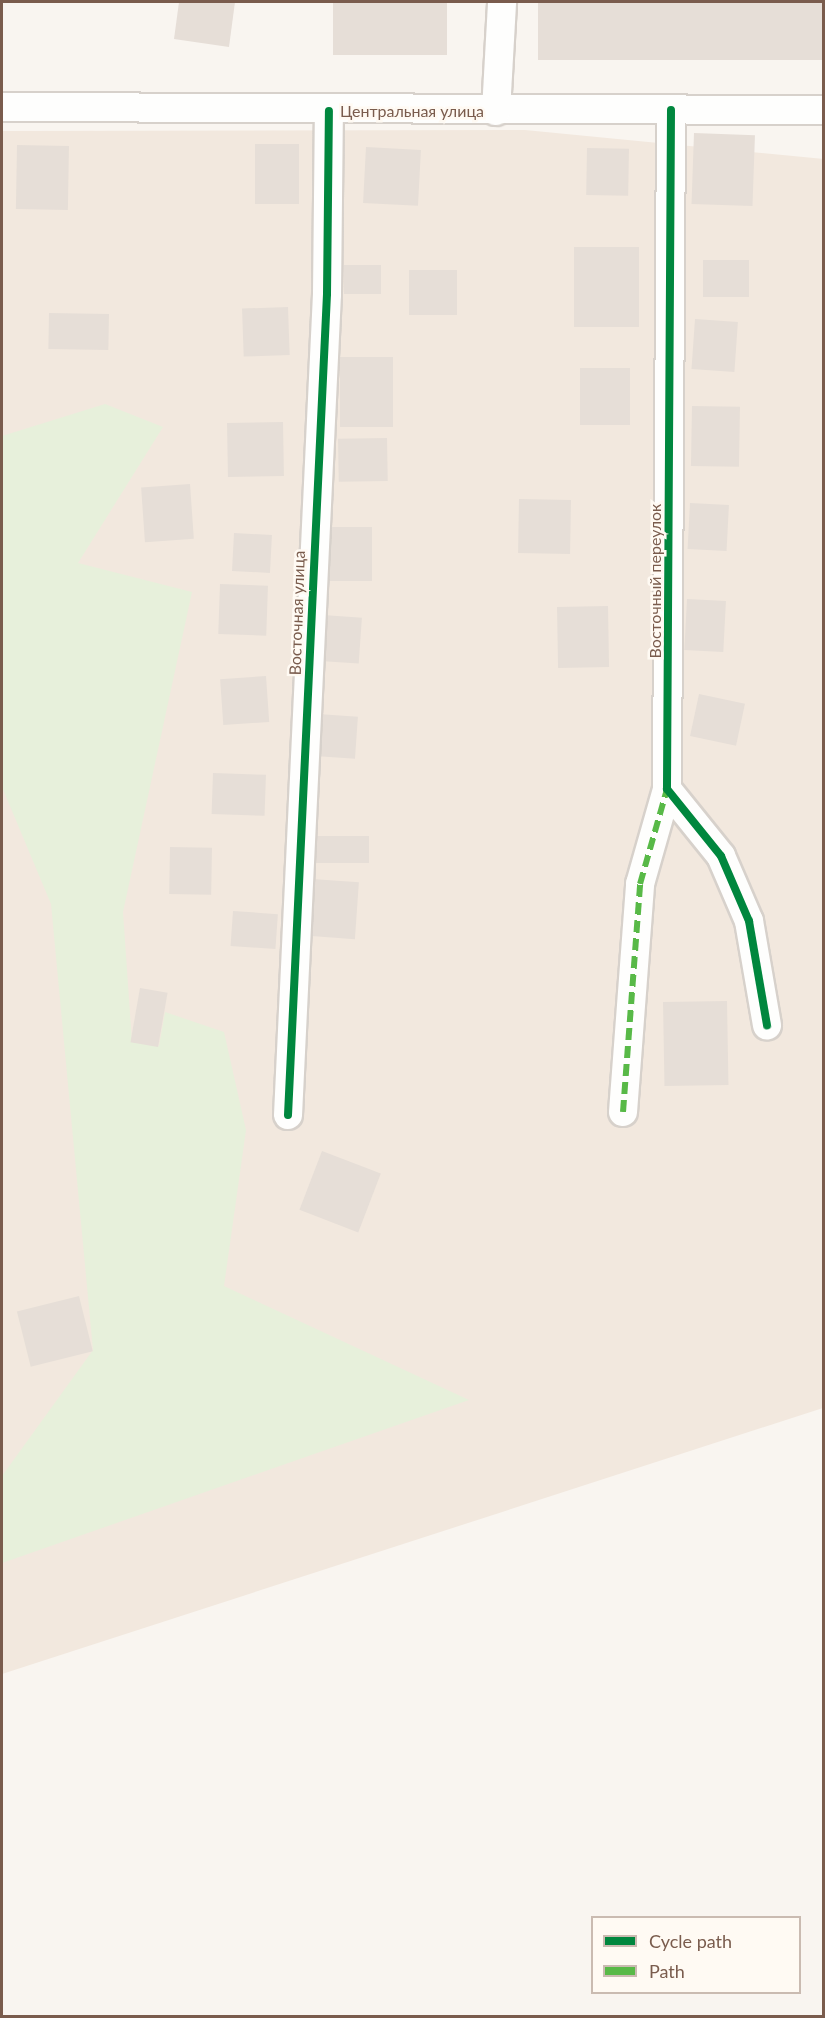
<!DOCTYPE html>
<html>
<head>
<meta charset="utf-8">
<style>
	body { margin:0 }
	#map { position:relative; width:825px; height:2018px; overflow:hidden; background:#f9f5f0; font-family:Lato,sans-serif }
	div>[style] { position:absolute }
	.residential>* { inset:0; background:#f2e8de }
	.green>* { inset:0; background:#e7f0db }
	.building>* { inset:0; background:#e6ded7; transform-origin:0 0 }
	.roads { filter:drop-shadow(2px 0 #d7d1cb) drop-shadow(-2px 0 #d7d1cb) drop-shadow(0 2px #d7d1cb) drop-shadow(0 -2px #d7d1cb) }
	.minor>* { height:28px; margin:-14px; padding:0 14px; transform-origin:14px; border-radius:14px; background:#fefefd }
	.quiet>* { height:6px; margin-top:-3px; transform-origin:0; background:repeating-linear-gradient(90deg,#58b947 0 12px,transparent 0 18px) }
	.cycleway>* { height:8px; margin:-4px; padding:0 4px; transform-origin:4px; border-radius:4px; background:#00873e }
	span { translate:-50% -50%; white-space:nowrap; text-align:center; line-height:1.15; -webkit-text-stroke:5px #fffaf3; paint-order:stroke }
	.street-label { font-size:16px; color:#7a5c4d }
	.frame { position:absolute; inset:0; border:3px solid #7a5c4d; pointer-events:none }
	.legend { position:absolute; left:591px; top:1916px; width:210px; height:78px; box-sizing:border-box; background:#fffaf3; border:2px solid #cabbb1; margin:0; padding:8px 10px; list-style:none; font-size:18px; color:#7a5c4d }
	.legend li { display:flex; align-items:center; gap:12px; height:30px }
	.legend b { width:30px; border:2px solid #cabbb1 }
</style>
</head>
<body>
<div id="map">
	<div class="residential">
		<div style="clip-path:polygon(525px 130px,824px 159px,823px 1408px,2px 1674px,2px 131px)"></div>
	</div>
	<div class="green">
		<div style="clip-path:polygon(105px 404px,163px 427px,78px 563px,192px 592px,123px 912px,132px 1042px,159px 1046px,165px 1012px,224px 1032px,246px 1130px,224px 1286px,469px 1400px,2px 1563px,2px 1476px,93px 1350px,51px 904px,2px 787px,2px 436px)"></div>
	</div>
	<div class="building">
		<div style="clip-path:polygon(179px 2px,235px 2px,229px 47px,174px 39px)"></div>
		<div style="left:333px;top:2px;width:114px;height:53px"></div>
		<div style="left:538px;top:2px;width:286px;height:58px"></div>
		<div style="left:694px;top:133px;width:61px;height:71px;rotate:2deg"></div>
		<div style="left:255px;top:144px;width:44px;height:60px"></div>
		<div style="left:17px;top:145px;width:52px;height:64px;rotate:1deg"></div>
		<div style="left:366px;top:147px;width:55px;height:56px;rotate:3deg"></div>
		<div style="left:587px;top:148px;width:42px;height:47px;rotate:1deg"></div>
		<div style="left:574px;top:247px;width:65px;height:80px"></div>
		<div style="left:703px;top:260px;width:46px;height:37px"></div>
		<div style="left:344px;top:265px;width:37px;height:29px"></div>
		<div style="left:409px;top:270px;width:48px;height:45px"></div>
		<div style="left:288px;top:307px;width:48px;height:46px;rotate:88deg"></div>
		<div style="left:49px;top:313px;width:60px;height:36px;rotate:1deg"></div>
		<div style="left:695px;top:319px;width:43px;height:50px;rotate:4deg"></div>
		<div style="left:340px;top:357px;width:53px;height:70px"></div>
		<div style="left:580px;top:368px;width:50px;height:57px"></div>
		<div style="left:692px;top:406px;width:48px;height:60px;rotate:1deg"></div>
		<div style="left:283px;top:422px;width:54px;height:56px;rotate:89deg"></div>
		<div style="left:387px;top:438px;width:43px;height:49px;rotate:89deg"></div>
		<div style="left:190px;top:484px;width:55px;height:49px;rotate:86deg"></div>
		<div style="left:519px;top:499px;width:52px;height:54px;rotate:1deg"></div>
		<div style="left:690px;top:503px;width:39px;height:46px;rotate:3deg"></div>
		<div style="left:328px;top:527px;width:44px;height:54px"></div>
		<div style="left:234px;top:533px;width:38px;height:38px;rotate:3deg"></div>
		<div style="left:220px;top:584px;width:48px;height:50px;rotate:2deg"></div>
		<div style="left:687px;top:599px;width:39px;height:51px;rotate:3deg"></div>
		<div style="left:608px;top:606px;width:61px;height:51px;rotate:89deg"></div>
		<div style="left:323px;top:615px;width:39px;height:46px;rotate:4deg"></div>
		<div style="left:266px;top:676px;width:46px;height:46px;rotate:86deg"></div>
		<div style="left:699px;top:694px;width:47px;height:43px;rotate:12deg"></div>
		<div style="left:318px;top:714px;width:40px;height:42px;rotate:4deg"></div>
		<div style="left:213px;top:773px;width:53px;height:41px;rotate:2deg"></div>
		<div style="left:369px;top:836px;width:27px;height:55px;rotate:90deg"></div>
		<div style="left:170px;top:847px;width:42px;height:47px;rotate:1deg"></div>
		<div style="left:312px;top:879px;width:47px;height:57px;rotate:4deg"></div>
		<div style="left:233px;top:911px;width:45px;height:35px;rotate:4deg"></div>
		<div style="left:140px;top:988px;width:28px;height:55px;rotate:10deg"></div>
		<div style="left:727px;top:1001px;width:84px;height:64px;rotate:89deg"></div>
		<div style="left:322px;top:1151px;width:63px;height:63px;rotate:21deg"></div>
		<div style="left:79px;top:1296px;width:57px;height:64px;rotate:76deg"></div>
	</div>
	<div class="roads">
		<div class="minor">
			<div style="left:2px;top:107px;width:822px;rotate:0.21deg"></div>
			<div style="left:671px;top:110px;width:679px;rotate:90.34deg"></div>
			<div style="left:667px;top:789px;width:86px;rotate:51.1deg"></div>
			<div style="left:721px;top:856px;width:71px;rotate:66.7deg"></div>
			<div style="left:749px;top:921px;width:106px;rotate:80.2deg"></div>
			<div style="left:496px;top:111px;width:109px;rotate:-86.8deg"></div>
			<div style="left:623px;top:1112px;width:229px;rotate:-85.7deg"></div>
			<div style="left:640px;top:884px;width:99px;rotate:-74.1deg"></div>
			<div style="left:288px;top:1115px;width:822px;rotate:-87.28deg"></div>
			<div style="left:327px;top:294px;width:183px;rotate:-89.4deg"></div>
		</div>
	</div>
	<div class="quiet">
		<div style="left:623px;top:1112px;width:229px;rotate:-85.7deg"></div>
		<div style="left:640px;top:884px;width:99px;rotate:-74.1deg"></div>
	</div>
	<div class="cycleway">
		<div style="left:671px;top:110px;width:679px;rotate:90.34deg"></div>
		<div style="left:667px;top:789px;width:86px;rotate:51.1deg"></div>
		<div style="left:721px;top:856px;width:71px;rotate:66.7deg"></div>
		<div style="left:749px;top:921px;width:106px;rotate:80.2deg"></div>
		<div style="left:288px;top:1115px;width:822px;rotate:-87.28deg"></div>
		<div style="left:327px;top:294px;width:183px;rotate:-89.4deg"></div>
	</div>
	<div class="street-label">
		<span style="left:412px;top:111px">Центральная улица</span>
		<span style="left:655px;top:581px;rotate:-90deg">Восточный переулок</span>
		<span style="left:297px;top:613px;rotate:-88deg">Восточная улица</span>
	</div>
	<div class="frame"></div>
	<ul class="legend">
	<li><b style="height:8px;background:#00873e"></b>Cycle path</li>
	<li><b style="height:8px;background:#58b947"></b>Path</li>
	</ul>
</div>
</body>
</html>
